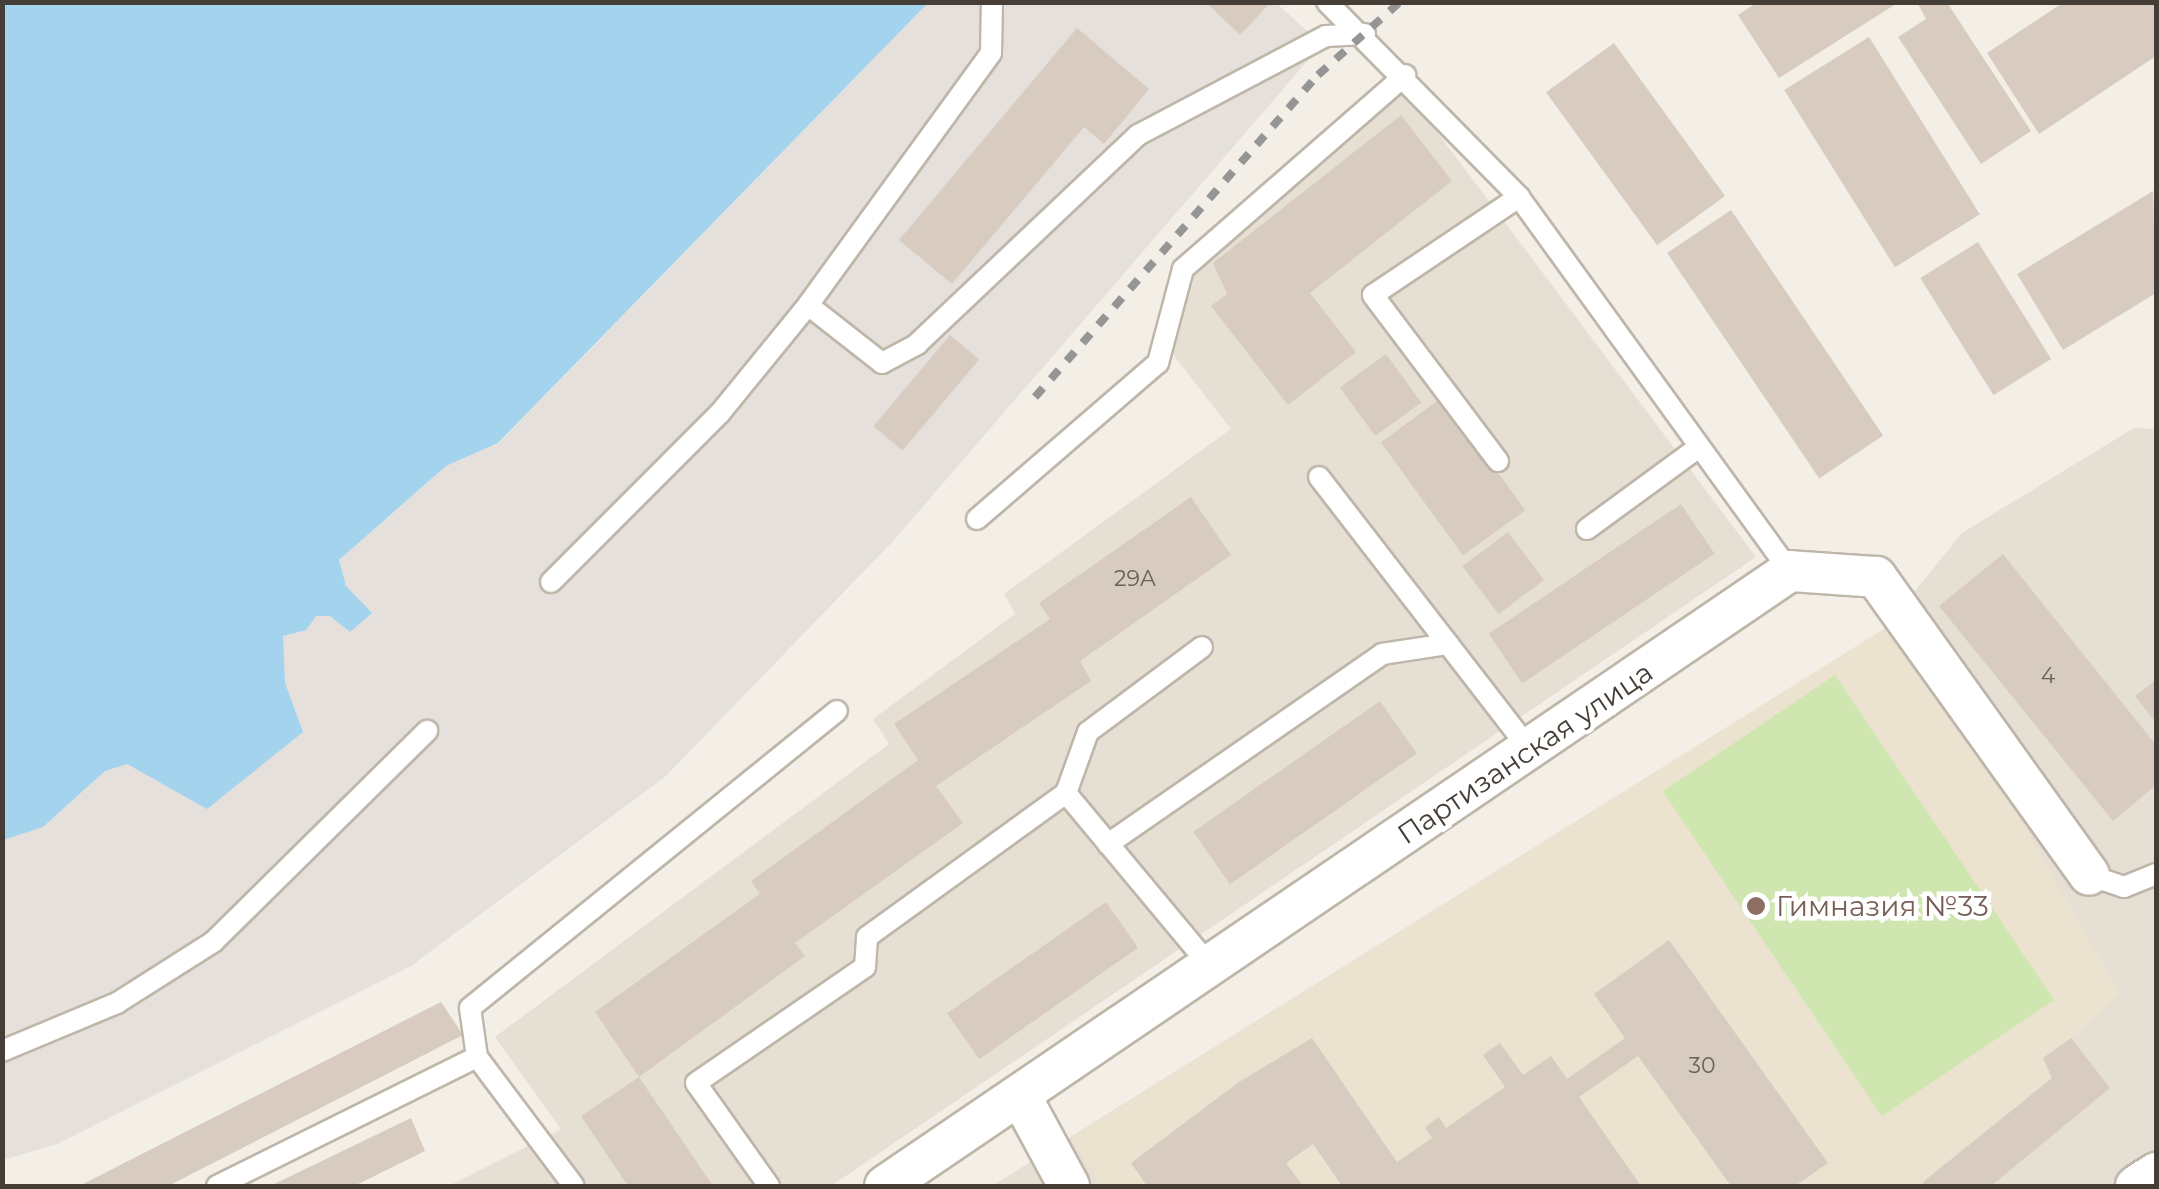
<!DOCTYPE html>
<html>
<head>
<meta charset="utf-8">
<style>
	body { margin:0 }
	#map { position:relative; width:2159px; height:1189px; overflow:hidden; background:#f3eee6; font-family:Montserrat,sans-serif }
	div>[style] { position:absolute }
	.residential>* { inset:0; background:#e6e0d4 }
	.industrial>* { inset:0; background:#e5e0db }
	.education>* { inset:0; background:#ebe3d0 }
	.green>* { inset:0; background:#d0e6b0; transform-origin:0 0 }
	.water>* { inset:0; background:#a4d3ee }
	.building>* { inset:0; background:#d7ccbf; transform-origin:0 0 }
	.roads { filter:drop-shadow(2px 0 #beb6a9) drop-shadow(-2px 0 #beb6a9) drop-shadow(0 2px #beb6a9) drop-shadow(0 -2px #beb6a9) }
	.lane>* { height:20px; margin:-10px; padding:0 10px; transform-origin:10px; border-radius:10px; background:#fff }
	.street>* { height:40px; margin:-20px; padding:0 20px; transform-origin:20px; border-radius:20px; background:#fff }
	.rail>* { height:8px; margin-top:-4px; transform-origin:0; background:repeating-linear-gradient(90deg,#959595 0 12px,transparent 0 24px) }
	.dots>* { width:28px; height:28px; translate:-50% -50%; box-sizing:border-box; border:5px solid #fff; border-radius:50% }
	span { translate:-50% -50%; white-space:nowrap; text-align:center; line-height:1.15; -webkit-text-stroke:9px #fff; paint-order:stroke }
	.number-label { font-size:22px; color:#6a6258 }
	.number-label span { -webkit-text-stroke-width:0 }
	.street-label { font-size:28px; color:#453e36 }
	.education-label { font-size:28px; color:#785e54 }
	.left { translate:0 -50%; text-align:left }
	.frame { position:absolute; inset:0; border:5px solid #453e36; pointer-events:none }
</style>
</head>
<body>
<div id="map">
	<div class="residential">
		<div style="clip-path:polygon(1401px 84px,1756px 557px,831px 1186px,449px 1186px,561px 1129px,495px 1037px,889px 744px,873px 719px,1015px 614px,1004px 594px,1231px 429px,1164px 343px,1183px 269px)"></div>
		<div style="clip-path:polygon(2134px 428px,2156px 429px,2156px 1186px,992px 1186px,1884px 629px,1962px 533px)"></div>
	</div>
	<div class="industrial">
		<div style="clip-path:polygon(928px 3px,1276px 3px,1322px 44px,894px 540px,666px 776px,411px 966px,57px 1144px,3px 1160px,2px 840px,43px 827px,105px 771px,285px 683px,282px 636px,316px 616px,329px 616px,346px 586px,338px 561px,446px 466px,499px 443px)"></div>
	</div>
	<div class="education">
		<div style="clip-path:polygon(1884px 629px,2020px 819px,2120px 994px,2071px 1038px,2052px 1078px,1918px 1186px,1100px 1186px,1071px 1138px)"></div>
	</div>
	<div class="green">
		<div style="left:1835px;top:675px;width:392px;height:208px;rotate:56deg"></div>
	</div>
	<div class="water">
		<div style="clip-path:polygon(2px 3px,3px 2px,928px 3px,498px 443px,446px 466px,339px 560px,346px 586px,372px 613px,350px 632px,330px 616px,316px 616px,306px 630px,283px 636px,285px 683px,303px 732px,207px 809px,127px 764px,105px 771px,43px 827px,3px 840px)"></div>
	</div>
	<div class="building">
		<div style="clip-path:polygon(1206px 2px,1271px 2px,1240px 35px)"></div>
		<div style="clip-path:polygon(1758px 2px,1899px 2px,1779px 78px,1738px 15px)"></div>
		<div style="clip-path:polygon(1917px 2px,1948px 4px,2031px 131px,1981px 164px,1898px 37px,1926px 19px)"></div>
		<div style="clip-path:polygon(2064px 2px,2156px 2px,2156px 56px,2039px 134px,1987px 53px)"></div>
		<div style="clip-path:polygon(1077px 28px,1149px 89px,1104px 144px,1084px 127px,952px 284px,899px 240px)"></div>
		<div style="left:1869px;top:37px;width:209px;height:100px;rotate:58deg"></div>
		<div style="left:1614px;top:43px;width:189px;height:84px;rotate:54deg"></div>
		<div style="clip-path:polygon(1401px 115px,1452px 181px,1310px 293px,1356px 352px,1288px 405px,1211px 306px,1227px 294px,1213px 263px)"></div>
		<div style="clip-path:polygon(2153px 191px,2156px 293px,2063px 350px,2017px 274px)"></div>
		<div style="left:1731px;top:210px;width:272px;height:77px;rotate:56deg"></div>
		<div style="left:1978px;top:242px;width:138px;height:68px;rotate:58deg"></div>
		<div style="left:950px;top:335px;width:38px;height:119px;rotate:40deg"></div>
		<div style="left:1386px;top:354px;width:60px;height:57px;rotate:54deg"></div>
		<div style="left:1443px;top:397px;width:140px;height:77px;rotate:54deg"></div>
		<div style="clip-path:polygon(1191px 497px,1231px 555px,1080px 661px,1091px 681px,936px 786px,963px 823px,795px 943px,805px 956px,639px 1077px,595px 1012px,760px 894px,751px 881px,918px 760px,894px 724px,1050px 619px,1039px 603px)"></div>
		<div style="left:1681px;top:504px;width:60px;height:232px;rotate:56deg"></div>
		<div style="left:1508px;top:532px;width:60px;height:57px;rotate:53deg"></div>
		<div style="clip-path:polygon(2003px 554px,2156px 745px,2156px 785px,2113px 821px,1939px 606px)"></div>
		<div style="clip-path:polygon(2156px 680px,2156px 723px,2135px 696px)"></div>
		<div style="left:1380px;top:701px;width:64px;height:228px;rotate:55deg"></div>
		<div style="left:1106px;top:902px;width:56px;height:194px;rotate:55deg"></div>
		<div style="clip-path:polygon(1669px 940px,1828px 1163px,1795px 1186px,1731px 1186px,1638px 1056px,1579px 1097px,1641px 1186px,1342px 1186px,1313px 1144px,1286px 1163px,1303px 1186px,1147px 1186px,1131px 1163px,1239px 1082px,1312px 1038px,1397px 1162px,1432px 1138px,1425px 1127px,1439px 1117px,1446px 1128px,1505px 1087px,1483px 1055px,1500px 1043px,1523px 1075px,1551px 1056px,1567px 1079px,1625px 1038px,1594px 994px)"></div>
		<div style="clip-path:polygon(441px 1002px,463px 1035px,168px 1186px,79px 1186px)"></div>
		<div style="clip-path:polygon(2071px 1038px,2110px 1088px,1991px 1186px,1926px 1186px,1923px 1182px,2052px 1078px,2043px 1058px)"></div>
		<div style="clip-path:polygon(639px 1077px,713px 1186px,628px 1186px,581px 1116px)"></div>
		<div style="clip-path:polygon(411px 1118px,425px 1151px,354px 1186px,270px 1186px)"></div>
	</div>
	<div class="roads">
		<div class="lane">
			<div style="left:1327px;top:2px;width:274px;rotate:45.4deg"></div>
			<div style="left:1519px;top:197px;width:462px;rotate:54.1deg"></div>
			<div style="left:808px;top:305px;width:94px;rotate:38.1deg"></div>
			<div style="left:882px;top:363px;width:40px;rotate:-28deg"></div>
			<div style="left:917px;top:344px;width:304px;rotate:-43.4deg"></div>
			<div style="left:1138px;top:135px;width:212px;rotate:-27.8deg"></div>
			<div style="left:1326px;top:36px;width:39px;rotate:-3deg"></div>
			<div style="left:1498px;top:461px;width:208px;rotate:-127deg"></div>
			<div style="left:1373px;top:295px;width:176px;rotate:-33.9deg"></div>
			<div style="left:1319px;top:477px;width:345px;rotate:52.3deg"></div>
			<div style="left:977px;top:519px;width:239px;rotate:-40.8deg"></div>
			<div style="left:1158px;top:363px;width:97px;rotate:-75.1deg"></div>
			<div style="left:1183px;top:269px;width:295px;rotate:-41.1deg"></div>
			<div style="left:1587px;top:529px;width:139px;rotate:-36.2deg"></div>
			<div style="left:551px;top:582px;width:239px;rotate:-45deg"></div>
			<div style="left:720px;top:413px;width:139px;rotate:-50.8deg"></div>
			<div style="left:808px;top:305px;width:311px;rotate:-54deg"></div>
			<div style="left:991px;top:53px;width:51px;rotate:-88.9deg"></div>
			<div style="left:1066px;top:793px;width:228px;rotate:50.2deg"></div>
			<div style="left:1108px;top:844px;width:333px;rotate:-34.7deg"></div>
			<div style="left:1382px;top:654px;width:67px;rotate:-8.6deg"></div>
			<div style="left:2089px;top:875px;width:37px;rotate:19deg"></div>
			<div style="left:2124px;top:887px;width:35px;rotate:-22deg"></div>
			<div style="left:2px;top:1051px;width:125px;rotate:-22.7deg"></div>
			<div style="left:117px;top:1003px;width:114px;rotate:-32.4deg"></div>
			<div style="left:213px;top:942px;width:301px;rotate:-44.6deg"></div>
			<div style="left:477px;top:1057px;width:49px;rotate:-98.1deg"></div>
			<div style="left:470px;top:1008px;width:472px;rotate:-39deg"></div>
			<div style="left:217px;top:1186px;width:290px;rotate:-26.4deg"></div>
			<div style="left:477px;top:1057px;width:161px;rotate:53.1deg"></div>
			<div style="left:769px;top:1186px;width:126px;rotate:-125.3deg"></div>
			<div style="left:696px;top:1083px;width:205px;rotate:-34.5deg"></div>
			<div style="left:865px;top:967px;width:30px;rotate:-86deg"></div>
			<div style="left:867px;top:937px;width:246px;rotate:-35.9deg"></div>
			<div style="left:1066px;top:793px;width:65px;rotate:-70.2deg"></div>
			<div style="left:1088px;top:732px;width:142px;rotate:-36.7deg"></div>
		</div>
		<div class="street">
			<div style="left:1022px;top:1099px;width:99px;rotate:61.6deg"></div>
			<div style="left:885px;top:1186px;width:1094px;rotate:-34.2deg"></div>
			<div style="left:1790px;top:571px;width:86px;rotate:4deg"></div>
			<div style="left:1876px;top:577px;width:366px;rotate:54.4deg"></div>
			<div style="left:2136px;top:1186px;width:24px;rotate:-33deg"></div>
		</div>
	</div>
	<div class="rail">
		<div style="left:1035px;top:397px;width:429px;rotate:-48.7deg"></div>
		<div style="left:1318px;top:75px;width:110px;rotate:-41.7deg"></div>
	</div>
	<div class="dots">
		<div style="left:1756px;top:906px;background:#8d6e63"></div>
	</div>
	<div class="number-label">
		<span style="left:1135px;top:579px">29А</span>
		<span style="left:2048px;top:676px">4</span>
		<span style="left:1702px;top:1066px">30</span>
	</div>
	<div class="street-label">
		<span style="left:1525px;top:753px;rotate:-34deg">Партизанская улица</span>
	</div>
	<div class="education-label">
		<span class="left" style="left:1776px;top:906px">Гимназия №33</span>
	</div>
	<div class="frame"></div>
</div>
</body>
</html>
